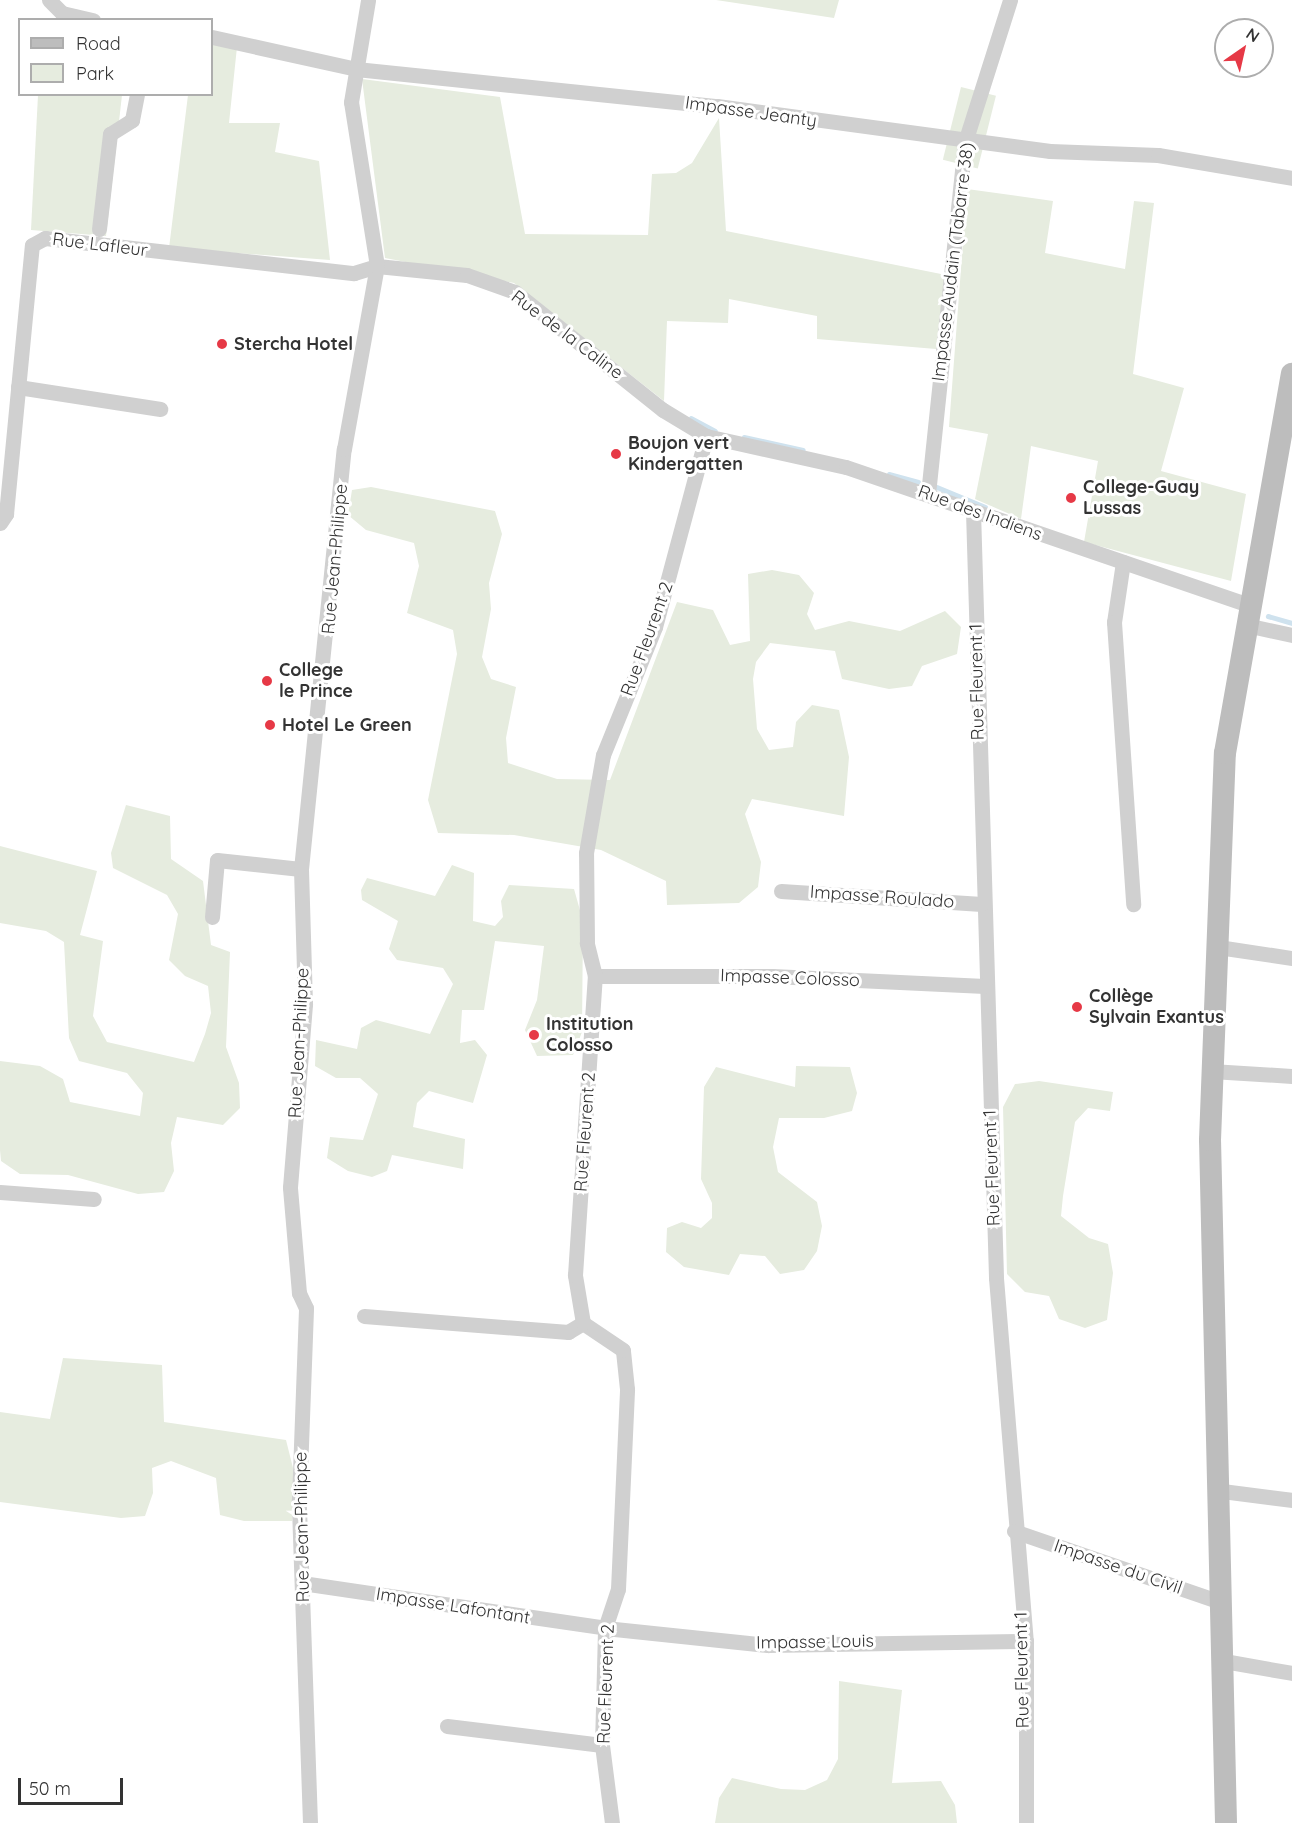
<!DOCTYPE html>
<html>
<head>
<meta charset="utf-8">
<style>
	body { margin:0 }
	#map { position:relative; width:1292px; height:1823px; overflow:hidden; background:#fff; font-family:Quicksand,sans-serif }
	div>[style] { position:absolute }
	.green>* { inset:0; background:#e6ecdf; transform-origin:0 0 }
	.stream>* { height:4.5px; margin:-2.25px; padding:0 2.25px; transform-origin:2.25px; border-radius:2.25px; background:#cfe2ee }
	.minor>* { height:15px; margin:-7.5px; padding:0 7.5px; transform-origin:7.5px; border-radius:7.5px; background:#d0d0d0 }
	.secondary>* { height:22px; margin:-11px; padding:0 11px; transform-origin:11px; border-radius:11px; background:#bdbdbd }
	.dots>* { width:16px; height:16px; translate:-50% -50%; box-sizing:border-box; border:3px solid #fff; border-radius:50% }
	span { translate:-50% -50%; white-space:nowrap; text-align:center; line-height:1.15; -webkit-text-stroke:6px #fff; paint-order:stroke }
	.street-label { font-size:18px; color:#333 }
	.poi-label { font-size:18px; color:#333; font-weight:700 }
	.left { translate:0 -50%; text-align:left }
	.legend { position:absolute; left:18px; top:18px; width:195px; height:78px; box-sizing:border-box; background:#fff; border:2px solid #adadad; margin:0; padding:8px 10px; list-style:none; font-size:18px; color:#333 }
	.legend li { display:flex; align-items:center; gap:12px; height:30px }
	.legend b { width:30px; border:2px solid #adadad }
	.north { position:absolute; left:1214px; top:18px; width:60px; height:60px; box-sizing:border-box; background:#fff; border:2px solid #adadad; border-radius:50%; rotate:34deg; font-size:16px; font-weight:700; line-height:24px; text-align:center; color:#333 }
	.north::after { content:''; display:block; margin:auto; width:21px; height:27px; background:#e63946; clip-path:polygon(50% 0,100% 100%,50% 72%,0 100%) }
	.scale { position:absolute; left:18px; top:1778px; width:105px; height:27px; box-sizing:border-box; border:3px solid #333; border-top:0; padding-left:8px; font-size:18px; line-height:21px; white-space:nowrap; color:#333; -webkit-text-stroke:4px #fff; paint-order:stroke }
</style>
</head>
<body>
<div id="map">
	<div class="green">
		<div style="clip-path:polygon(639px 0,839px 0,834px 18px,716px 0)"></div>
		<div style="clip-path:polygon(212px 42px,237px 47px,229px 123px,280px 123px,275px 152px,319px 161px,330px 260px,169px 248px,188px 95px,212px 94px)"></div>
		<div style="clip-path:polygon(362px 79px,500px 97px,525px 234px,648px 235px,652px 174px,676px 173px,692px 163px,719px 118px,726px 231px,946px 275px,936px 349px,817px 339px,817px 316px,729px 299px,728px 323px,667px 321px,664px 401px,514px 283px,385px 258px)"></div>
		<div style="left:961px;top:87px;width:36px;height:75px;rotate:14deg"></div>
		<div style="clip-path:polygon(38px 95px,122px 95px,106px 236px,31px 230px)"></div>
		<div style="clip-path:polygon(967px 189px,1053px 201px,1045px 253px,1125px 269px,1134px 201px,1154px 203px,1133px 374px,1184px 388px,1161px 471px,1246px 494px,1231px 581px,1084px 542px,1098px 461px,1031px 446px,1021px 519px,975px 499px,988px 434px,949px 427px)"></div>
		<div style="clip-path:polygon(371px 487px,495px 511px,502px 534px,489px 583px,491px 609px,482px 657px,491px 679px,516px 687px,506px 738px,508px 763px,557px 779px,610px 780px,677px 602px,713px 610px,730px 645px,750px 641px,748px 574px,772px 570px,799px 575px,814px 593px,807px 614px,815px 630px,849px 621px,900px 631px,945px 611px,961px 627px,957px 654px,922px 666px,912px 686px,889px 689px,842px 679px,835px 651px,770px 643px,756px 662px,753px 679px,757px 729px,769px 750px,793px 747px,796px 722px,812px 705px,839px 710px,849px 757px,844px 816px,752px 799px,745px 814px,761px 862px,758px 887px,739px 903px,667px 905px,666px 881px,601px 850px,514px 835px,438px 833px,428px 800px,457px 654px,453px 630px,407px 613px,419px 566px,414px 543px,366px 530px,348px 515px,352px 490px)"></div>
		<div style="clip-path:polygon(126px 805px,170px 816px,171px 859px,203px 881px,211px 945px,230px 952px,226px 1047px,239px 1083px,240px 1108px,223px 1125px,177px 1117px,171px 1143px,174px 1171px,164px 1192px,138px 1194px,68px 1175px,20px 1174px,1px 1161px,0 1150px,0 1061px,40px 1066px,63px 1079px,70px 1102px,140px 1116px,143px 1093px,127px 1073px,79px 1061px,69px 1038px,64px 942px,46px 931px,0 923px,0 846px,97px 871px,80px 935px,103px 941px,93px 1016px,107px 1042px,194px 1062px,205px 1034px,211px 1013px,208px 986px,185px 976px,169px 960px,178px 914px,167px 895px,113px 868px,111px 853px)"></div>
		<div style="clip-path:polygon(452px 865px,474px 873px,473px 921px,495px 926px,503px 917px,501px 901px,509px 885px,574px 889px,583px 921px,582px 1032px,573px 1055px,537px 1056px,525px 1030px,537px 1000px,544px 946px,495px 941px,484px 1010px,462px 1010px,460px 1043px,475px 1040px,487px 1055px,473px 1103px,429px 1091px,417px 1103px,413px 1127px,465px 1139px,463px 1169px,392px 1155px,387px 1171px,372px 1177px,348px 1171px,327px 1158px,330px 1137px,363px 1140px,378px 1094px,360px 1078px,336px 1078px,315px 1066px,316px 1040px,357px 1049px,361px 1028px,376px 1020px,430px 1034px,453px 984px,443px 968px,397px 960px,389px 949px,398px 921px,362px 900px,361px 890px,367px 878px,435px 896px)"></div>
		<div style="clip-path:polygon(796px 1066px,850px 1067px,857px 1093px,852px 1111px,824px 1118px,779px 1118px,773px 1147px,778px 1172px,817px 1202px,822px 1226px,817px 1251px,804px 1270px,780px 1274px,765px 1256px,740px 1254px,729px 1275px,684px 1267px,666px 1252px,667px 1228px,682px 1222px,701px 1228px,712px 1218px,712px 1203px,701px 1179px,704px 1087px,716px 1067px,795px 1087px)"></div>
		<div style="clip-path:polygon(1039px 1081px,1113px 1092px,1110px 1111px,1088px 1108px,1075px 1122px,1063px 1196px,1061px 1216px,1089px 1238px,1108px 1244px,1113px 1273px,1107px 1320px,1085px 1328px,1059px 1319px,1049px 1296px,1025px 1292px,1007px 1274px,1003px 1107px,1015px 1084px)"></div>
		<div style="clip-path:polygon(63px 1358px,162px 1365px,164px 1422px,286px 1440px,295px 1476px,292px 1521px,244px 1521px,220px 1515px,216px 1478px,171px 1461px,152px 1468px,153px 1493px,145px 1516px,121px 1518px,0 1502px,0 1412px,50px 1419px)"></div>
		<div style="clip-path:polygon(839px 1681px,902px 1690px,892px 1783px,941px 1781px,955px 1805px,957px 1823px,715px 1823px,719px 1798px,732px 1778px,781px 1789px,805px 1790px,827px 1780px,838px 1759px)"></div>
	</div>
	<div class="stream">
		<div style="left:691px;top:418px;width:27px;rotate:28deg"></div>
		<div style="left:744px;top:437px;width:60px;rotate:12.4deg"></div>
		<div style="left:889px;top:474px;width:30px;rotate:15deg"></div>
		<div style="left:937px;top:487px;width:52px;rotate:22.6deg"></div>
		<div style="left:1268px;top:616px;width:25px;rotate:16deg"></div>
	</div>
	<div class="minor">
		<div style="left:49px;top:0;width:18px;rotate:45deg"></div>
		<div style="left:62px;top:13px;width:32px;rotate:13deg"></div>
		<div style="left:212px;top:37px;width:148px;rotate:12.5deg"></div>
		<div style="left:356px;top:69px;width:363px;rotate:5.9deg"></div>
		<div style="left:717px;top:106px;width:336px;rotate:7.7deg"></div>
		<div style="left:1050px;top:151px;width:108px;rotate:2.1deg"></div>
		<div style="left:1158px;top:155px;width:136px;rotate:9.7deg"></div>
		<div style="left:99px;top:229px;width:96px;rotate:-83.4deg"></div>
		<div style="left:110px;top:134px;width:26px;rotate:-32deg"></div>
		<div style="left:132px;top:120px;width:26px;rotate:-79deg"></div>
		<div style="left:18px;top:387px;width:144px;rotate:8.8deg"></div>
		<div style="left:928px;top:494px;width:354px;rotate:-84deg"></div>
		<div style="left:965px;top:142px;width:149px;rotate:-72.4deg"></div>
		<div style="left:973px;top:511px;width:767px;rotate:88.28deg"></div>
		<div style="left:996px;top:1278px;width:364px;rotate:85.3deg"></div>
		<div style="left:1026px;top:1641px;width:182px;rotate:90deg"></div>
		<div style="left:0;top:523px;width:11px;rotate:-56deg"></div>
		<div style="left:6px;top:514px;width:270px;rotate:-84.5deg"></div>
		<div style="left:32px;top:245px;width:15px;rotate:-28deg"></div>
		<div style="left:45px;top:238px;width:311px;rotate:6.5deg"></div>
		<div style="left:354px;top:273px;width:24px;rotate:-17deg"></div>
		<div style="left:377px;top:266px;width:90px;rotate:5.7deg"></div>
		<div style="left:467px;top:275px;width:51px;rotate:19.5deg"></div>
		<div style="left:515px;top:292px;width:189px;rotate:38.6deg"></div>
		<div style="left:663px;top:410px;width:50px;rotate:31.2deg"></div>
		<div style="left:706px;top:436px;width:143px;rotate:12.5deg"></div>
		<div style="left:846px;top:467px;width:427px;rotate:18.9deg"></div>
		<div style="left:1123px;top:562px;width:61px;rotate:98.5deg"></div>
		<div style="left:1114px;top:622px;width:283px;rotate:86.1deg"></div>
		<div style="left:1246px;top:625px;width:47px;rotate:12.3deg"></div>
		<div style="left:781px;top:891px;width:201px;rotate:3.7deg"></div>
		<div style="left:212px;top:917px;width:57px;rotate:-85deg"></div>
		<div style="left:217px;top:860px;width:84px;rotate:6.1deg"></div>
		<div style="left:1218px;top:947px;width:75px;rotate:8.5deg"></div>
		<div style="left:595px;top:976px;width:177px"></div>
		<div style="left:772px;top:976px;width:213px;rotate:2.7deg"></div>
		<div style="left:1211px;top:1071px;width:81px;rotate:3.5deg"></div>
		<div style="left:0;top:1192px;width:94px;rotate:4.3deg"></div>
		<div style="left:364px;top:1316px;width:205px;rotate:4.5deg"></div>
		<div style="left:568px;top:1332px;width:17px;rotate:-31deg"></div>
		<div style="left:1222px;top:1491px;width:71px;rotate:7.3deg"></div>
		<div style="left:1014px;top:1531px;width:221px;rotate:19deg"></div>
		<div style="left:302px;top:1583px;width:306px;rotate:8.4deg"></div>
		<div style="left:605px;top:1628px;width:164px;rotate:6deg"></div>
		<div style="left:768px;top:1645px;width:258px;rotate:-0.9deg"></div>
		<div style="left:1224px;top:1661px;width:69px;rotate:10deg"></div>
		<div style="left:447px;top:1726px;width:156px;rotate:7deg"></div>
		<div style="left:310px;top:1823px;width:323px;rotate:-92deg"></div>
		<div style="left:299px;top:1500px;width:192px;rotate:-87.9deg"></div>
		<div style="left:306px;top:1308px;width:17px;rotate:-115deg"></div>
		<div style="left:299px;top:1293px;width:106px;rotate:-94.9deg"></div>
		<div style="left:290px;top:1187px;width:184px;rotate:-85.3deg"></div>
		<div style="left:305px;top:1004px;width:135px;rotate:-91.7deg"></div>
		<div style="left:301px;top:869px;width:422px;rotate:-84.2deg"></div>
		<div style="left:344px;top:449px;width:186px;rotate:-79.8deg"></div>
		<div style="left:377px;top:266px;width:166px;rotate:-99deg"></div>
		<div style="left:351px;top:102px;width:103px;rotate:-80.5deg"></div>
		<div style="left:612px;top:1823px;width:79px;rotate:-97.3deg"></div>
		<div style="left:602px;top:1745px;width:117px;rotate:-88.5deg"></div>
		<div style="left:605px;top:1628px;width:41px;rotate:-71.6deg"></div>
		<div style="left:618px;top:1589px;width:200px;rotate:-87.4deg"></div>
		<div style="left:627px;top:1389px;width:39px;rotate:-96deg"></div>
		<div style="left:623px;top:1350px;width:48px;rotate:-146deg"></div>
		<div style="left:583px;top:1323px;width:49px;rotate:-99.5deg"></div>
		<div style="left:575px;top:1275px;width:300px;rotate:-86.2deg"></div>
		<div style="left:595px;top:976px;width:34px;rotate:-104deg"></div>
		<div style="left:587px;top:943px;width:90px;rotate:-90.6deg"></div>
		<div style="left:586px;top:853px;width:99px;rotate:-80.2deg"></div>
		<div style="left:603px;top:755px;width:138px;rotate:-67.9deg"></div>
		<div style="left:655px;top:627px;width:198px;rotate:-75deg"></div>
	</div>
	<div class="secondary">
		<div style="left:1226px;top:1823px;width:683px;rotate:-91.34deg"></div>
		<div style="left:1210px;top:1140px;width:387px;rotate:-87.8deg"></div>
		<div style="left:1225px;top:753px;width:385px;rotate:-80deg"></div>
	</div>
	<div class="dots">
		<div style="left:222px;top:344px;background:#e63946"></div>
		<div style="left:616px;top:454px;background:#e63946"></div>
		<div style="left:1071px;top:498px;background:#e63946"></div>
		<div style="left:267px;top:681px;background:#e63946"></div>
		<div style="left:270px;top:725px;background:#e63946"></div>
		<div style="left:1077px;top:1007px;background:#e63946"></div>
		<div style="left:534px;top:1035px;background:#e63946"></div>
	</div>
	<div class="street-label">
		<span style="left:751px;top:112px;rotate:8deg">Impasse Jeanty</span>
		<span style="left:100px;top:245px;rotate:7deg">Rue Lafleur</span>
		<span style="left:953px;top:262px;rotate:-83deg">Impasse Audain (Tabarre 38)</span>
		<span style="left:567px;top:335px;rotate:37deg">Rue de la Caline</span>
		<span style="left:980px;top:513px;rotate:20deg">Rue des Indiens</span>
		<span style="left:335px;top:559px;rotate:-85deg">Rue Jean-Philippe</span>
		<span style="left:647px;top:639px;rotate:-70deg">Rue Fleurent 2</span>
		<span style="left:977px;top:682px;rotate:-91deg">Rue Fleurent 1</span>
		<span style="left:882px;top:897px;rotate:4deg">Impasse Roulado</span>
		<span style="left:790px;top:978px;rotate:2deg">Impasse Colosso</span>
		<span style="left:299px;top:1043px;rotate:-87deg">Rue Jean-Philippe</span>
		<span style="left:585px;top:1132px;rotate:-86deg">Rue Fleurent 2</span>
		<span style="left:992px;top:1168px;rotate:-92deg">Rue Fleurent 1</span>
		<span style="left:302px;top:1527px;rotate:-91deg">Rue Jean-Philippe</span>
		<span style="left:1118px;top:1567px;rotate:19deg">Impasse du Civil</span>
		<span style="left:453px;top:1606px;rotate:9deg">Impasse Lafontant</span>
		<span style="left:815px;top:1642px;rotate:-1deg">Impasse Louis</span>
		<span style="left:1022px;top:1670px;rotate:-91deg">Rue Fleurent 1</span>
		<span style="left:606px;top:1684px;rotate:-88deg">Rue Fleurent 2</span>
	</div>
	<div class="poi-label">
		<span class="left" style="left:234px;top:344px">Stercha Hotel</span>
		<span class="left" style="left:628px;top:454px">Boujon vert<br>Kindergatten</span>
		<span class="left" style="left:1083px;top:498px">College-Guay<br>Lussas</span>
		<span class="left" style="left:279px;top:681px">College<br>le Prince</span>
		<span class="left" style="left:282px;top:725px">Hotel Le Green</span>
		<span class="left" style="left:1089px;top:1007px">Collège<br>Sylvain Exantus</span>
		<span class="left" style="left:546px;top:1035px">Institution<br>Colosso</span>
	</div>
	<ul class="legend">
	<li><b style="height:8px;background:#bdbdbd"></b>Road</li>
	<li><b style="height:16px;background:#e6ecdf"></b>Park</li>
	</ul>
	<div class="north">N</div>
	<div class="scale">50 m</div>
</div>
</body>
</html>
